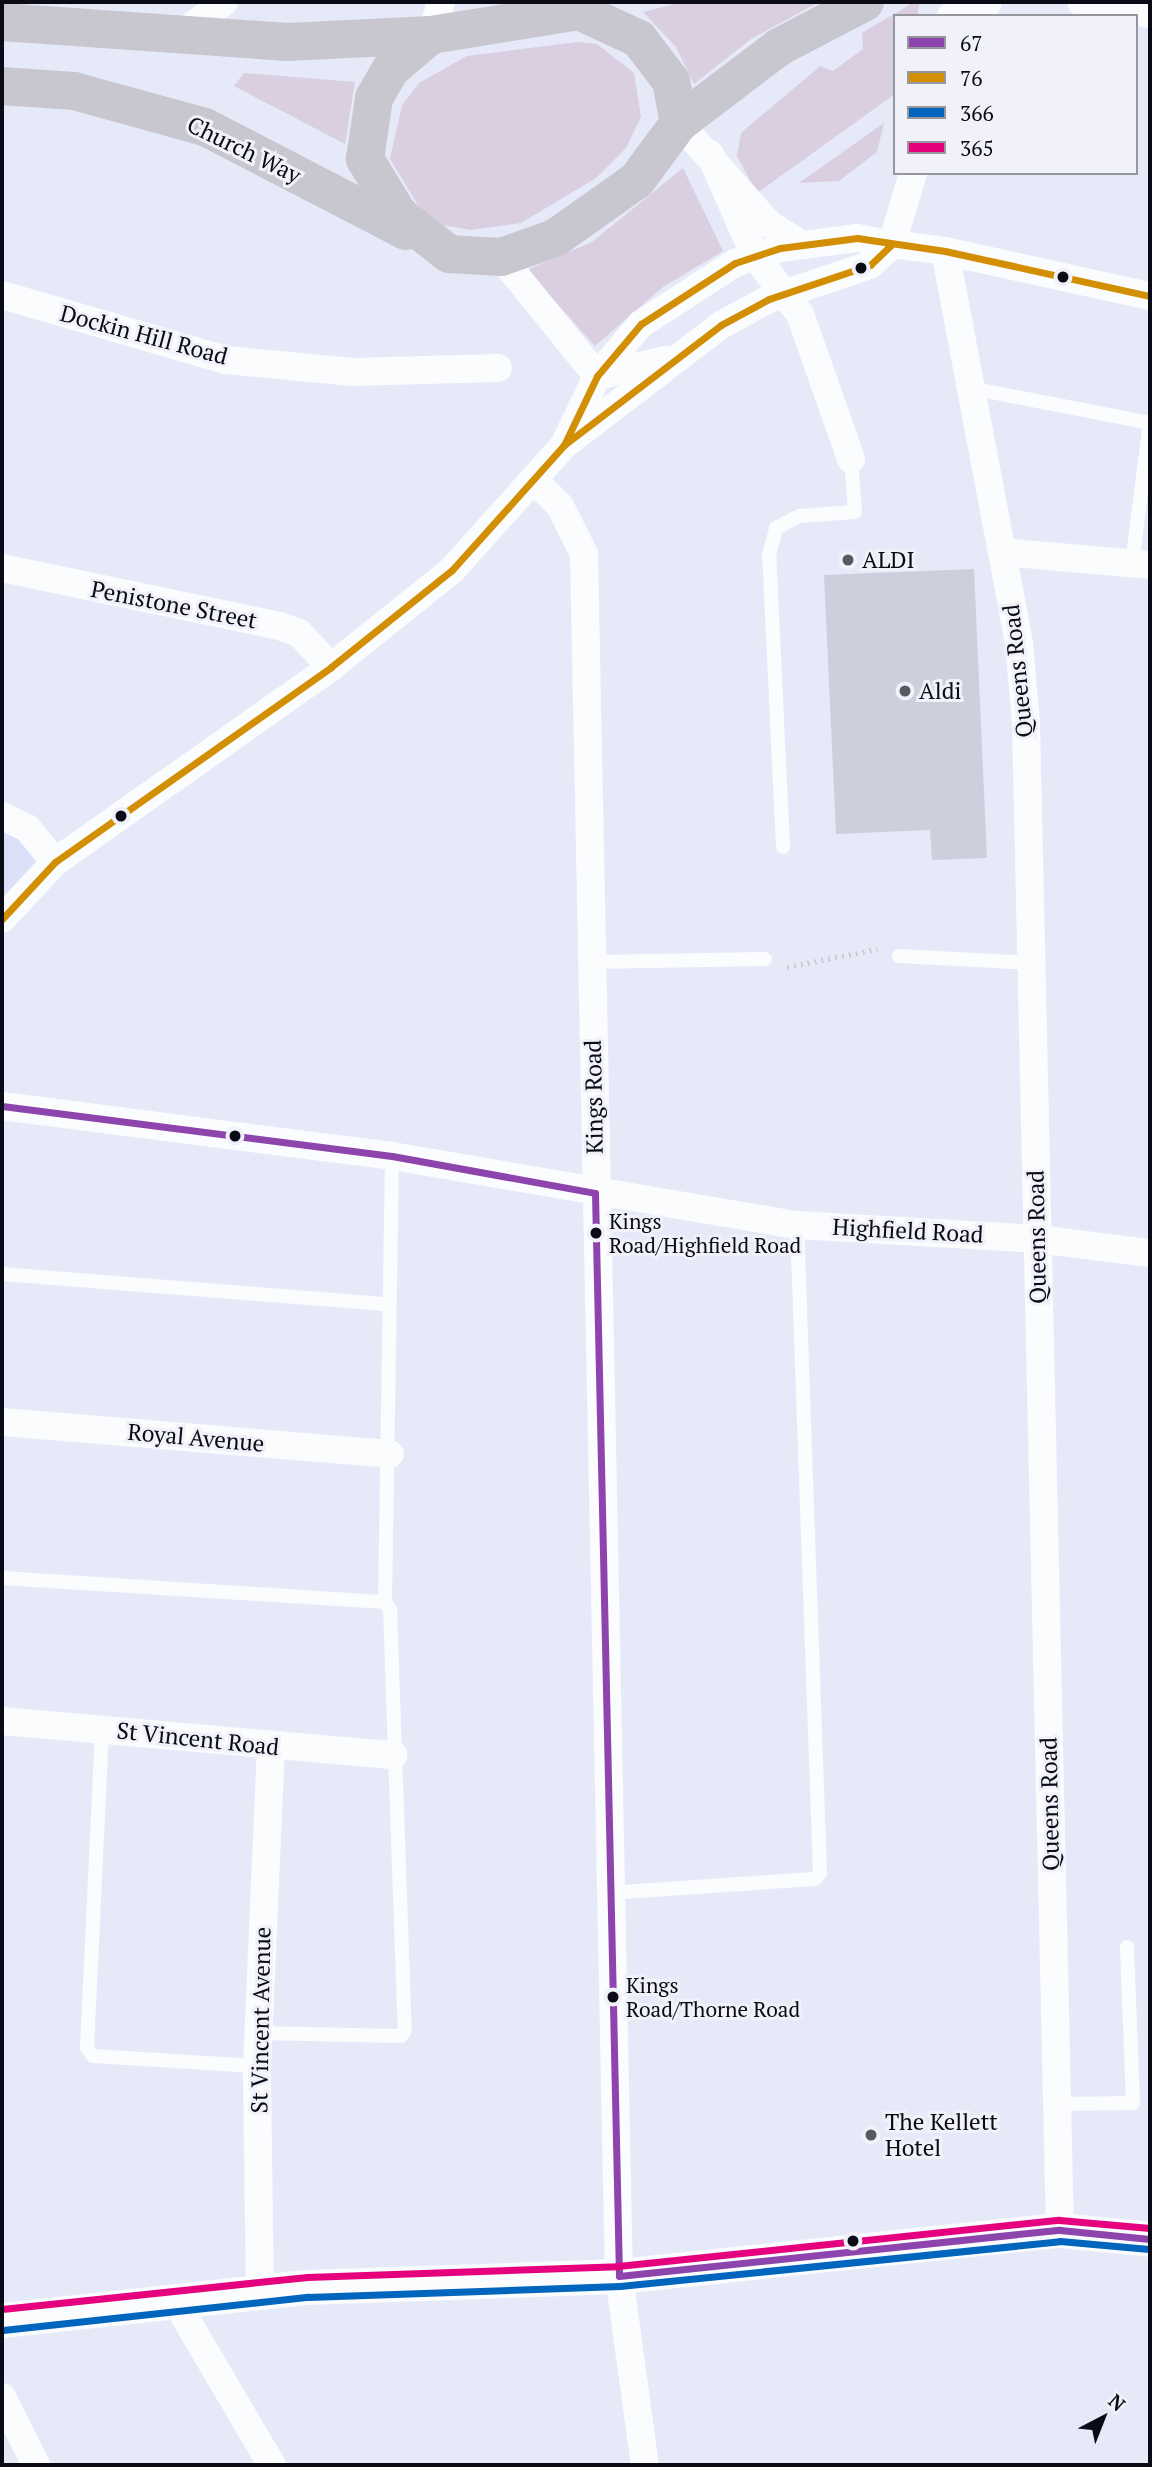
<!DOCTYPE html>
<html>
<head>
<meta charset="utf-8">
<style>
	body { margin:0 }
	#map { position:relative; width:1152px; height:2467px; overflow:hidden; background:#e6e9f8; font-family:"PT Serif",serif }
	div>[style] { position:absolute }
	.built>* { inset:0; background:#dce0f9 }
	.green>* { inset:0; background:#dacee1 }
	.building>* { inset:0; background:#ccd0dd }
	.path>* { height:4.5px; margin-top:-2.25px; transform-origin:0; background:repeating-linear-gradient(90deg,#ccccd1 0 2px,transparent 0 7px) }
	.service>* { height:14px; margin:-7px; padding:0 7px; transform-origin:7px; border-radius:7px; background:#fbfcfe }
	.minor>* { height:28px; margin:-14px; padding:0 14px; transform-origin:14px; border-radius:14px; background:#fbfcfe }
	.tertiary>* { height:35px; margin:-17.5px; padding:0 17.5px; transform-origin:17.5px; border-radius:17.5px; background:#fbfcfe }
	.trunk>* { height:38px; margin:-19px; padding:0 19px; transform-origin:19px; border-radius:19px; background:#c8c7d0 }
	.bus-1>* { height:7px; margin:-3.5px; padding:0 3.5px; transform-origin:3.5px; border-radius:3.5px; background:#8e44ad }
	.bus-2>* { height:7px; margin:-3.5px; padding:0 3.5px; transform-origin:3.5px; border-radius:3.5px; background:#d38f03 }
	.bus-3>* { height:7px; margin:-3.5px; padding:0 3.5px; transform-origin:3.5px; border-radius:3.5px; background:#0065bd }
	.bus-4>* { height:7px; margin:-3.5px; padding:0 3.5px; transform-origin:3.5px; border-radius:3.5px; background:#e5007d }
	.dots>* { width:19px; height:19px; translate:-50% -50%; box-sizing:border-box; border:4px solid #f1f2f9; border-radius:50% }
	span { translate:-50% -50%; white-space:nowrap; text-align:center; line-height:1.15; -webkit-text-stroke:6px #f1f2f9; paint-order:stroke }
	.bus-label { font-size:21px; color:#0a0b16 }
	.left { translate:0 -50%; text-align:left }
	.street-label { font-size:23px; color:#0a0b16 }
	.poi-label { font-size:23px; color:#0a0b16 }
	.frame { position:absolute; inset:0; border:4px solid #0a0b16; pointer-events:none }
	.legend { position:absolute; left:893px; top:14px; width:245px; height:161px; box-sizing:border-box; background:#f1f2f9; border:2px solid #95969e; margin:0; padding:9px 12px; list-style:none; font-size:21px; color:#0a0b16 }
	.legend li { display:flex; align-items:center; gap:14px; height:35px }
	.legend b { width:35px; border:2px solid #95969e }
	.north { position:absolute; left:1068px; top:2383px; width:70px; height:70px; -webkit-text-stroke:5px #f1f2f9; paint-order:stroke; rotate:42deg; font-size:19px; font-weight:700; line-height:28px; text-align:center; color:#0a0b16 }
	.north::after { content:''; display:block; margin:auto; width:24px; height:32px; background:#0a0b16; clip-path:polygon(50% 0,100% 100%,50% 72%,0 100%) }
</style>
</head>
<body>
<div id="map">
	<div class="built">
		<div style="clip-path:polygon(2px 816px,55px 862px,2px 925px)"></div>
	</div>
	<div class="green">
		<div style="clip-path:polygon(682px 2px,819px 2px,751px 39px,694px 84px,676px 47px,643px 12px)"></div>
		<div style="clip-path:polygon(914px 2px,920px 2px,917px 16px,895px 16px,895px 94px,757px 193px,737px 156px,741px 133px,820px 66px,833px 71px,863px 49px,862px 33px)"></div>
		<div style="clip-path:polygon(577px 42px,597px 44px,634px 73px,641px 117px,626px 148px,596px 178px,521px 223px,470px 230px,443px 225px,421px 210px,390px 159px,402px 105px,419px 83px,467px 56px)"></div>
		<div style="clip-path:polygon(244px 73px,355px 82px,345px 144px,234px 86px)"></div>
		<div style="clip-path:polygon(884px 123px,877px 152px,839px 181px,799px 183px)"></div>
		<div style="clip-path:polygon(683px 168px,723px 251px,663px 287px,595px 346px,527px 270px,592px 242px)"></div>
	</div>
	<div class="building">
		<div style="clip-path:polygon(974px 569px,987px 858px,932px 860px,930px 830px,836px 834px,824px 575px)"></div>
	</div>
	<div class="path">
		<div style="left:787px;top:967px;width:92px;rotate:-11.3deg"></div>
	</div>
	<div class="service">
		<div style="left:970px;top:388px;width:183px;rotate:11deg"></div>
		<div style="left:1132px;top:563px;width:141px;rotate:-82.7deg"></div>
		<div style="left:783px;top:847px;width:292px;rotate:-92.7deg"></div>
		<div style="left:769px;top:555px;width:28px;rotate:-75deg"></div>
		<div style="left:776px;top:528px;width:27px;rotate:-27deg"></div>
		<div style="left:800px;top:516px;width:55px;rotate:-4.2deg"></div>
		<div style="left:855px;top:512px;width:53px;rotate:-94.3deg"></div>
		<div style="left:899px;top:956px;width:133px;rotate:3deg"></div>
		<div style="left:592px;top:962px;width:173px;rotate:-1deg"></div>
		<div style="left:2px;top:1274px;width:386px;rotate:4.5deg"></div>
		<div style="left:2px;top:1578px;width:384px;rotate:3.6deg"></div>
		<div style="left:385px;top:1602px;width:9px;rotate:54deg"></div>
		<div style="left:390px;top:1609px;width:421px;rotate:88deg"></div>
		<div style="left:405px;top:2030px;width:7px;rotate:124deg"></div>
		<div style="left:401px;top:2036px;width:143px;rotate:-178.8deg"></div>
		<div style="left:385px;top:1602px;width:446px;rotate:-89.1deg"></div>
		<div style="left:102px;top:1730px;width:318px;rotate:92.7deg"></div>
		<div style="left:87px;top:2048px;width:10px;rotate:53deg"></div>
		<div style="left:93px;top:2056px;width:164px;rotate:3.5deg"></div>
		<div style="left:608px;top:1893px;width:207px;rotate:-3.9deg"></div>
		<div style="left:815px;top:1879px;width:8px;rotate:-50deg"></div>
		<div style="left:820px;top:1873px;width:648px;rotate:-92.03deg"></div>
		<div style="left:1057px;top:2104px;width:76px;rotate:-0.8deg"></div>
		<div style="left:1133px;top:2103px;width:156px;rotate:-92.2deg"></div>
	</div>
	<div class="minor">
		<div style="left:1081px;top:2px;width:70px;rotate:9.9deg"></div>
		<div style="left:951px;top:16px;width:20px;rotate:-45deg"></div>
		<div style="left:980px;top:16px;width:16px;rotate:-60deg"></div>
		<div style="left:431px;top:35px;width:34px;rotate:-73deg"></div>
		<div style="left:176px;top:38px;width:60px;rotate:-36.9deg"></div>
		<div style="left:679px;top:123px;width:135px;rotate:48.3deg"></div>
		<div style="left:769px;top:224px;width:36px;rotate:32deg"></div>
		<div style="left:710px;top:154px;width:111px;rotate:66.2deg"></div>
		<div style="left:755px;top:256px;width:73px;rotate:52.2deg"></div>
		<div style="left:800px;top:314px;width:154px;rotate:70.6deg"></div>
		<div style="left:913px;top:173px;width:74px;rotate:106.5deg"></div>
		<div style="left:892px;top:244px;width:30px;rotate:136deg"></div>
		<div style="left:870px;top:265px;width:107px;rotate:161.4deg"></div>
		<div style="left:769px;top:299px;width:55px;rotate:151.6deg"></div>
		<div style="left:721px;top:325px;width:198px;rotate:142.6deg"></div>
		<div style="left:564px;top:445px;width:76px;rotate:-64.4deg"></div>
		<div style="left:597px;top:376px;width:68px;rotate:-49.8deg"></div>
		<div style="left:641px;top:324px;width:112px;rotate:-33deg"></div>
		<div style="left:735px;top:263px;width:47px;rotate:-18.4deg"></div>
		<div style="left:780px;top:248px;width:78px;rotate:-7.4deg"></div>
		<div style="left:857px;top:238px;width:36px;rotate:10deg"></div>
		<div style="left:892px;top:244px;width:53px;rotate:7.5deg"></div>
		<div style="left:945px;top:251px;width:210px;rotate:12.4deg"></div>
		<div style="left:945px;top:251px;width:400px;rotate:79.3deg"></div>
		<div style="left:1019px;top:644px;width:79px;rotate:84.9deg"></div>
		<div style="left:1026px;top:723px;width:1507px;rotate:88.71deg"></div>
		<div style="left:501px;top:257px;width:153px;rotate:51.1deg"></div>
		<div style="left:597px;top:376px;width:71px;rotate:-13.1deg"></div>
		<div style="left:2px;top:295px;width:233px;rotate:16.2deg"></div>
		<div style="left:226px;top:360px;width:127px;rotate:5.4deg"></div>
		<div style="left:352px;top:372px;width:146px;rotate:-1.6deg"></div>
		<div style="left:535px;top:481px;width:35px;rotate:45deg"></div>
		<div style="left:560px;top:506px;width:54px;rotate:63.4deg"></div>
		<div style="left:584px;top:554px;width:1722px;rotate:88.84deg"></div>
		<div style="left:619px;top:2276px;width:191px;rotate:82.2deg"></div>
		<div style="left:1002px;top:552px;width:149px;rotate:5deg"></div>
		<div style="left:2px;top:568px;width:283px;rotate:11.8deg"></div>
		<div style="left:279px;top:626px;width:21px;rotate:19deg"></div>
		<div style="left:299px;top:633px;width:47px;rotate:46.7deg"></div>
		<div style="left:2px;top:816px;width:28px;rotate:26deg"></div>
		<div style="left:27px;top:828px;width:44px;rotate:50.5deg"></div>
		<div style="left:2px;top:919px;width:78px;rotate:-47.1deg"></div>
		<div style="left:55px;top:862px;width:338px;rotate:-35.2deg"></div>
		<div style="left:331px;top:667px;width:155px;rotate:-38.7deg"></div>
		<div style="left:452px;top:570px;width:168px;rotate:-48.1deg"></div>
		<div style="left:2px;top:1106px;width:393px;rotate:7.3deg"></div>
		<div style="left:392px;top:1156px;width:411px;rotate:9.7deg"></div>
		<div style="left:797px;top:1225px;width:240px;rotate:3.3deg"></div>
		<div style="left:1037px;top:1239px;width:114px;rotate:7.1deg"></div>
		<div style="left:2px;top:1422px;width:389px;rotate:4.7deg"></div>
		<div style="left:2px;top:1721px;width:393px;rotate:5deg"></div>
		<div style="left:260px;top:2293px;width:227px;rotate:-90.8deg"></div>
		<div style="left:257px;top:2066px;width:319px;rotate:-87.5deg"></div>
		<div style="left:177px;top:2304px;width:187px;rotate:59.5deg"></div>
		<div style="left:2px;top:2397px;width:76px;rotate:63.4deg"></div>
	</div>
	<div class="tertiary">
		<div style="left:2px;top:2320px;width:307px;rotate:-6.2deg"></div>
		<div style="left:307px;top:2287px;width:312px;rotate:-2deg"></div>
		<div style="left:619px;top:2276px;width:443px;rotate:-6deg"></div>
		<div style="left:1060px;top:2230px;width:90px;rotate:5.7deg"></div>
	</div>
	<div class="trunk">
		<div style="left:2px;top:22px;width:286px;rotate:4deg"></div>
		<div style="left:287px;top:42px;width:144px;rotate:-2.8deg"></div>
		<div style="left:431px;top:35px;width:150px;rotate:-9.2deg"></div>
		<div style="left:579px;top:11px;width:66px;rotate:25deg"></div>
		<div style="left:639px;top:39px;width:53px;rotate:52.7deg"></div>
		<div style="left:671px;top:81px;width:43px;rotate:79.2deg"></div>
		<div style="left:679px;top:123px;width:71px;rotate:126.4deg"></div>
		<div style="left:637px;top:180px;width:100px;rotate:144.7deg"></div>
		<div style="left:555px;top:238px;width:57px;rotate:160.6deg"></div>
		<div style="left:501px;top:257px;width:52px;rotate:-176.7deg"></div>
		<div style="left:449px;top:254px;width:63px;rotate:-142deg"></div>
		<div style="left:399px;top:215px;width:66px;rotate:-121.3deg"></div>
		<div style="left:365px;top:159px;width:62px;rotate:-81.6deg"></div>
		<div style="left:374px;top:98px;width:34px;rotate:-60deg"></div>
		<div style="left:391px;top:69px;width:52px;rotate:-40.4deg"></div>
		<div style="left:2px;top:86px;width:72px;rotate:4deg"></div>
		<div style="left:74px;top:91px;width:136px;rotate:15.4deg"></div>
		<div style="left:205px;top:127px;width:226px;rotate:27.4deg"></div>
		<div style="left:679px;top:123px;width:126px;rotate:-37.2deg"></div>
		<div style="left:779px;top:47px;width:97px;rotate:-27.6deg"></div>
	</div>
	<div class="bus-1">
		<div style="left:2px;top:1106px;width:393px;rotate:7.3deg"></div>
		<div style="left:392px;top:1156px;width:206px;rotate:10.3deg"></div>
		<div style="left:595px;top:1193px;width:1083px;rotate:88.73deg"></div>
		<div style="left:619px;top:2276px;width:443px;rotate:-6deg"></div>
		<div style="left:1060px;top:2230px;width:90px;rotate:5.7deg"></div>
	</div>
	<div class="bus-2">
		<div style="left:892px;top:244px;width:30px;rotate:136deg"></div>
		<div style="left:870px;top:265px;width:107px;rotate:161.4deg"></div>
		<div style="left:769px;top:299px;width:55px;rotate:151.6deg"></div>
		<div style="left:721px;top:325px;width:198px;rotate:142.6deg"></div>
		<div style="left:564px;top:445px;width:76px;rotate:-64.4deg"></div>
		<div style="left:597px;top:376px;width:68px;rotate:-49.8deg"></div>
		<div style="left:641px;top:324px;width:112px;rotate:-33deg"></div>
		<div style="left:735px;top:263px;width:47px;rotate:-18.4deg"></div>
		<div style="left:780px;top:248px;width:78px;rotate:-7.4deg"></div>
		<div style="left:857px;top:238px;width:89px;rotate:8.4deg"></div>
		<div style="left:945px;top:251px;width:210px;rotate:12.4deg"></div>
		<div style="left:2px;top:919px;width:78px;rotate:-47.1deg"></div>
		<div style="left:55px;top:862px;width:338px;rotate:-35.2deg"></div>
		<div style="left:331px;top:667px;width:155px;rotate:-38.7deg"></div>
		<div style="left:452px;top:570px;width:168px;rotate:-48.1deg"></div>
	</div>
	<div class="bus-3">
		<div style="left:3px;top:2330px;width:307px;rotate:-6.2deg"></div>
		<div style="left:308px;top:2297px;width:312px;rotate:-2deg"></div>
		<div style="left:620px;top:2286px;width:442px;rotate:-5.8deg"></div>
		<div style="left:1060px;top:2241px;width:89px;rotate:5.1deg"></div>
	</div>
	<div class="bus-4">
		<div style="left:2px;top:2309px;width:307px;rotate:-6deg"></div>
		<div style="left:307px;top:2277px;width:311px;rotate:-2deg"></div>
		<div style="left:618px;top:2266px;width:443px;rotate:-6deg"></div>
		<div style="left:1059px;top:2220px;width:91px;rotate:5deg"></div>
	</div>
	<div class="dots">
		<div style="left:861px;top:268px;background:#0a0b16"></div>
		<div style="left:1063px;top:277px;background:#0a0b16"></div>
		<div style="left:848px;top:560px;background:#575965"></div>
		<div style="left:905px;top:691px;background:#575965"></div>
		<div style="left:121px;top:816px;background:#0a0b16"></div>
		<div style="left:235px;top:1136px;background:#0a0b16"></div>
		<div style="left:596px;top:1233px;background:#0a0b16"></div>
		<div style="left:613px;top:1997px;background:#0a0b16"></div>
		<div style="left:871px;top:2135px;background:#575965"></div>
		<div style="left:853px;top:2241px;background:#0a0b16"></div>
	</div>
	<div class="bus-label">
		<span class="left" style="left:609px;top:1233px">Kings<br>Road/Highfield Road</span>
		<span class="left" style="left:626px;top:1997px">Kings<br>Road/Thorne Road</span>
	</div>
	<div class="street-label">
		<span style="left:244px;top:150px;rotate:26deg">Church Way</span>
		<span style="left:144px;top:335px;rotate:15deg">Dockin Hill Road</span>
		<span style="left:174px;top:605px;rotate:11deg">Penistone Street</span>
		<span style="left:1018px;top:671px;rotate:-96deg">Queens Road</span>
		<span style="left:594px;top:1097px;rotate:-91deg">Kings Road</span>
		<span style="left:908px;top:1231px;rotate:3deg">Highfield Road</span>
		<span style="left:1037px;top:1237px;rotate:-91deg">Queens Road</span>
		<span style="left:196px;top:1438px;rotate:5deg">Royal Avenue</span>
		<span style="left:198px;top:1739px;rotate:6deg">St Vincent Road</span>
		<span style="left:1050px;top:1804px;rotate:-91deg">Queens Road</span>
		<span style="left:261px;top:2020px;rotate:-89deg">St Vincent Avenue</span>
	</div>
	<div class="poi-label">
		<span class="left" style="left:862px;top:560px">ALDI</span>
		<span class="left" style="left:919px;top:691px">Aldi</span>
		<span class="left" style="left:885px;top:2135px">The Kellett<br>Hotel</span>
	</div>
	<div class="frame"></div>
	<ul class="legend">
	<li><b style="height:9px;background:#8e44ad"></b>67</li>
	<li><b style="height:9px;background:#d38f03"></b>76</li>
	<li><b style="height:9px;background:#0065bd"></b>366</li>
	<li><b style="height:9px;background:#e5007d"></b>365</li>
	</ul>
	<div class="north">N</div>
</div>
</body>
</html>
